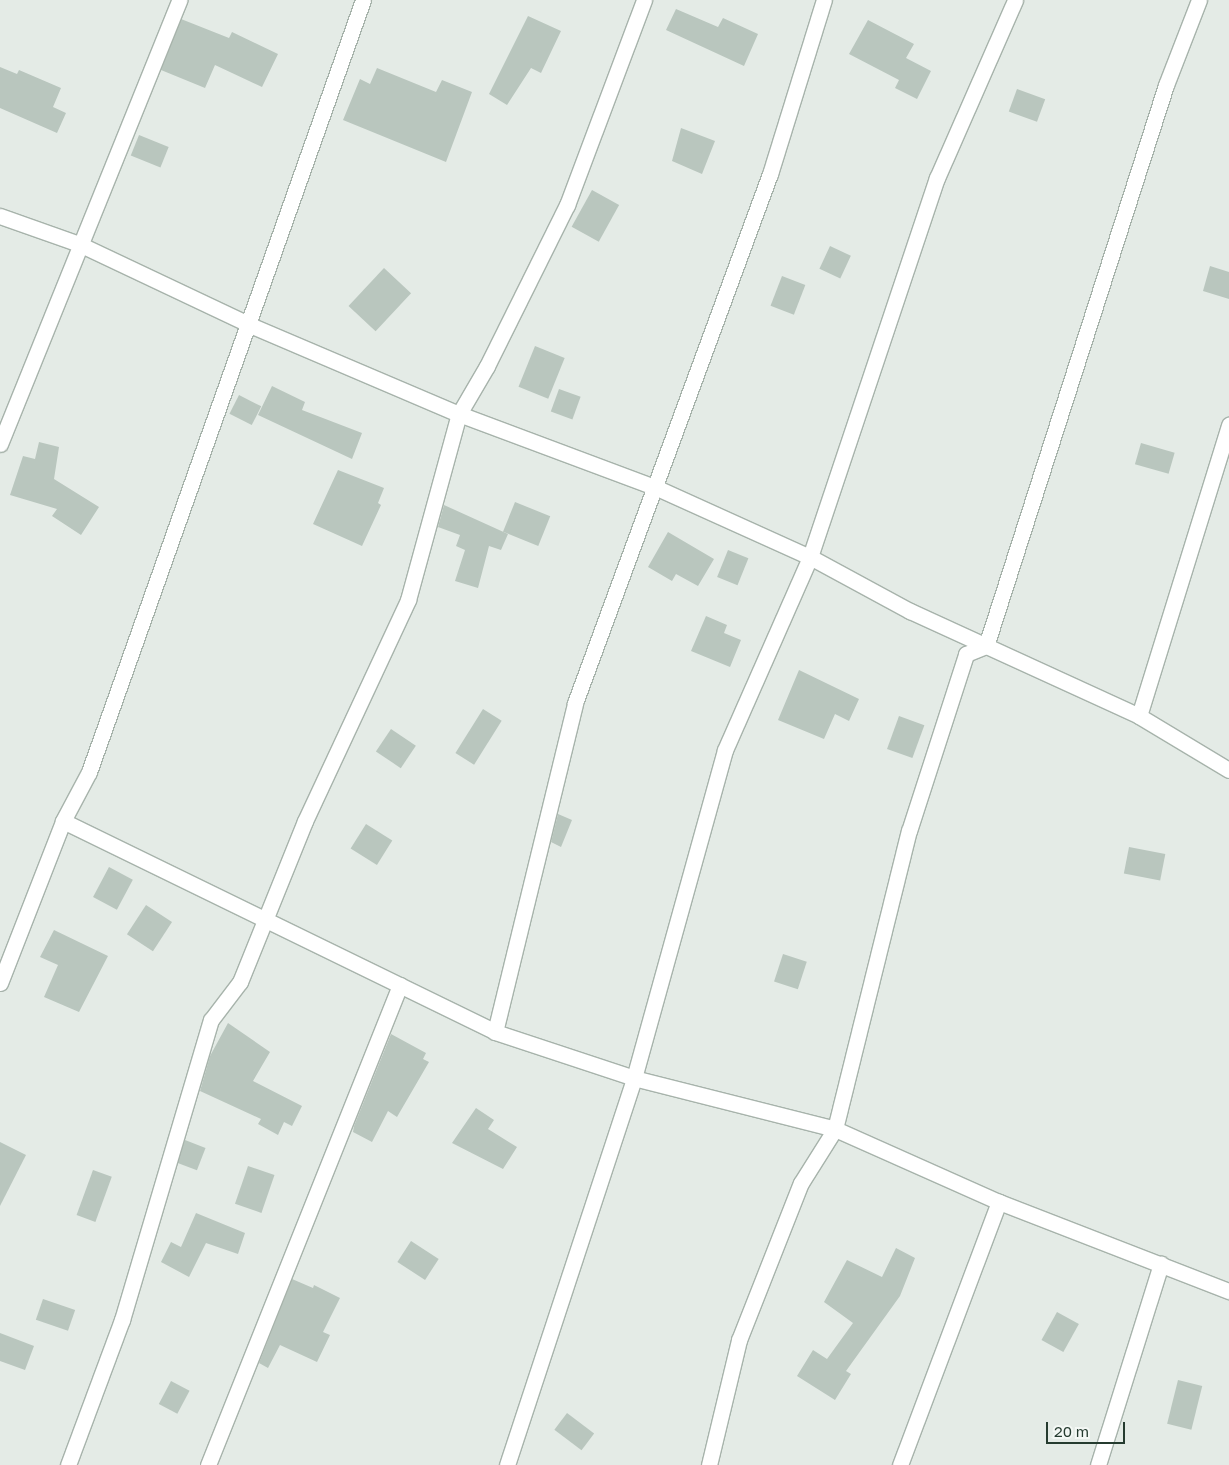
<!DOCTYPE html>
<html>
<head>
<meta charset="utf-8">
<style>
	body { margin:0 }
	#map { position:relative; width:1229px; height:1465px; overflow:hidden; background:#e4ebe6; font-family:"Golos Text",sans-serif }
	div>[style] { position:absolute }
	.building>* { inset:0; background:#b9c6be; transform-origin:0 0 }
	.roads { filter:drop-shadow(1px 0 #a7b3ab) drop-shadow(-1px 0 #a7b3ab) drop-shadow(0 1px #a7b3ab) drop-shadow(0 -1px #a7b3ab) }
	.street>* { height:15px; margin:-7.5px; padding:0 7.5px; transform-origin:7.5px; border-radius:7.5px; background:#fff }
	span { translate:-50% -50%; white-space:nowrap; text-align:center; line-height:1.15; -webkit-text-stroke:5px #f4f8f5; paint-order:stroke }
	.scale { position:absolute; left:1046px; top:1422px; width:79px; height:22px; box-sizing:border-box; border:2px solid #253b2f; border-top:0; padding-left:6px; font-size:15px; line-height:18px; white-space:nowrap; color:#253b2f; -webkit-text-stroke:4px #f4f8f5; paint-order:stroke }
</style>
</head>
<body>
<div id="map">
	<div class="building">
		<div style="clip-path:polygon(676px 9px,718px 27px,723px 18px,758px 34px,744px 66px,666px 30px)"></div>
		<div style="clip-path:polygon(528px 16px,561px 31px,541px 73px,531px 68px,507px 105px,489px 94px)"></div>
		<div style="clip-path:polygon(181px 19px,229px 38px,232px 32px,278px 54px,262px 87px,215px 65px,205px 88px,161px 70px)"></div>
		<div style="clip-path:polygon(868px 20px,914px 44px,906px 58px,931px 71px,917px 99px,895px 88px,899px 80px,849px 54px)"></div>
		<div style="clip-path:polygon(0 67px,17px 74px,19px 70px,61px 88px,53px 107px,66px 113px,57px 133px,0 108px)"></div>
		<div style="clip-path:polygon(377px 68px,436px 92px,442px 80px,472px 92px,446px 162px,343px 120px,360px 79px,370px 84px)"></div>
		<div style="left:1017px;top:89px;width:30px;height:24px;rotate:20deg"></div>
		<div style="clip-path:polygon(681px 128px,715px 141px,702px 174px,672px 161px)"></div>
		<div style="left:139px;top:135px;width:32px;height:22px;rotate:22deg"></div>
		<div style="left:592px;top:190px;width:31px;height:42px;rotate:29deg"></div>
		<div style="left:830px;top:246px;width:23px;height:25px;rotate:25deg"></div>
		<div style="clip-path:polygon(1210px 266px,1229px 272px,1229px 299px,1203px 291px)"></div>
		<div style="left:384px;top:268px;width:37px;height:52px;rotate:43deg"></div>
		<div style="left:782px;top:276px;width:25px;height:32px;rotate:21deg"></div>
		<div style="left:535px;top:346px;width:32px;height:44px;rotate:22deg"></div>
		<div style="clip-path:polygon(272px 386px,305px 402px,302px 410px,362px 433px,352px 459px,258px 415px)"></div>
		<div style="left:559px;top:389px;width:23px;height:24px;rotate:20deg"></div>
		<div style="left:239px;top:395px;width:25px;height:21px;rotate:27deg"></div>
		<div style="clip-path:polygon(39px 442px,59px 447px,54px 479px,99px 507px,81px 535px,52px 516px,57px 509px,10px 495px,23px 456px,35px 459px)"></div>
		<div style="left:1141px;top:443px;width:35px;height:22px;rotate:16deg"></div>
		<div style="clip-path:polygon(338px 470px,384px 488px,378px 503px,381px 505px,362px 546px,313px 524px)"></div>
		<div style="left:515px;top:502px;width:38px;height:32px;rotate:22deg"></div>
		<div style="clip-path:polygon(444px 505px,508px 534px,501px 550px,489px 546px,478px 588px,455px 581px,465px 550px,456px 546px,460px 535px,438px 527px)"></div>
		<div style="clip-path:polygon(668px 532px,714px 559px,698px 586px,676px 574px,672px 581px,648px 567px)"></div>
		<div style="left:728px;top:550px;width:22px;height:29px;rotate:22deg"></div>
		<div style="clip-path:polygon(706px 616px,727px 625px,724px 633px,741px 640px,730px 667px,691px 651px)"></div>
		<div style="clip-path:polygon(799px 670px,859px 699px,849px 721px,835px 714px,824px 739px,778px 720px)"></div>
		<div style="left:483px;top:709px;width:22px;height:52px;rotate:32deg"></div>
		<div style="left:899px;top:716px;width:27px;height:35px;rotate:20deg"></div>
		<div style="left:391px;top:729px;width:30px;height:27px;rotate:34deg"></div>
		<div style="clip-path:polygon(558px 814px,572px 820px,561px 847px,551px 842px)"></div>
		<div style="left:366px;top:824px;width:31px;height:29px;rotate:32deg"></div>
		<div style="left:1129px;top:847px;width:37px;height:27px;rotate:11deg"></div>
		<div style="left:109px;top:867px;width:27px;height:34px;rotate:28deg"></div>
		<div style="left:146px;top:905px;width:31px;height:35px;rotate:33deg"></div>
		<div style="clip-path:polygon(54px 930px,108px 956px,79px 1012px,44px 997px,58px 965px,40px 957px)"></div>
		<div style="left:783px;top:954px;width:25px;height:29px;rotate:18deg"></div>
		<div style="clip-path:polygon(228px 1023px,270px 1052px,253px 1081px,302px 1106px,292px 1126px,284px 1122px,278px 1135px,258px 1124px,261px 1119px,200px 1091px,210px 1056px)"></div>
		<div style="clip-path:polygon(391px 1034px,426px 1053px,423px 1059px,429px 1062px,397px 1117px,388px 1111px,372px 1142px,353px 1132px,354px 1126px)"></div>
		<div style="clip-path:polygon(476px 1108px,494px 1120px,488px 1129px,517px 1147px,503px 1169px,452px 1143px)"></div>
		<div style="left:185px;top:1140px;width:22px;height:24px;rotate:21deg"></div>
		<div style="clip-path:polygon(0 1142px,26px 1155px,0 1206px)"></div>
		<div style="left:248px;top:1166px;width:28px;height:40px;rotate:19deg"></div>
		<div style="left:93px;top:1170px;width:20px;height:48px;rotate:20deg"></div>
		<div style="clip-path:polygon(196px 1213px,245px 1233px,238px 1254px,206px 1243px,189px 1277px,161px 1262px,171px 1242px,181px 1247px)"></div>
		<div style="left:411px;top:1241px;width:33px;height:25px;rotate:33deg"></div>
		<div style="clip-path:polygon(896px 1248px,915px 1258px,900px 1296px,846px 1371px,851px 1374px,835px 1400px,797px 1376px,813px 1350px,827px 1359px,853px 1323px,824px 1302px,847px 1260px,882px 1277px)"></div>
		<div style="clip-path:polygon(292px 1279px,313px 1288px,314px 1285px,340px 1298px,323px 1332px,330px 1335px,317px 1362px,280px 1345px,268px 1368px,259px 1363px)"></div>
		<div style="left:43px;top:1299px;width:34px;height:22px;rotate:19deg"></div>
		<div style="left:1057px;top:1312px;width:25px;height:32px;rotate:29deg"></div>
		<div style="clip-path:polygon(0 1333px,34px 1346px,25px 1370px,0 1361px)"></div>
		<div style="left:1178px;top:1380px;width:25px;height:45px;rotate:14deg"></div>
		<div style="left:171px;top:1381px;width:21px;height:26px;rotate:28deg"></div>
		<div style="left:567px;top:1413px;width:34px;height:21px;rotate:37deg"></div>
	</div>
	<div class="roads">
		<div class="street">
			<div style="left:0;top:216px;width:84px;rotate:19.5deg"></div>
			<div style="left:79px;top:244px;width:189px;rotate:25.3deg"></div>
			<div style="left:250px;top:325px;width:227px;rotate:23.1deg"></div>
			<div style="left:459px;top:414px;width:211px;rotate:20.5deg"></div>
			<div style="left:657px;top:488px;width:168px;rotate:24.3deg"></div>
			<div style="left:810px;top:557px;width:114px;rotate:28.4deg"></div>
			<div style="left:910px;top:611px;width:252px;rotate:24.6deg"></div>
			<div style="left:1139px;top:716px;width:105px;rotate:31deg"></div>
			<div style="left:0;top:444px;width:479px;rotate:-68deg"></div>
			<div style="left:1139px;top:716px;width:305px;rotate:-72.8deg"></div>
			<div style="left:63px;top:821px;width:481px;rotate:26deg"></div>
			<div style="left:495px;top:1032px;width:146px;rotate:18.3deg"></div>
			<div style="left:634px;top:1078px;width:207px;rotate:14.2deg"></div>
			<div style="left:835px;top:1129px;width:180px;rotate:24deg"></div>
			<div style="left:999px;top:1202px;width:247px;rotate:21.2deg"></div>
			<div style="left:0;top:983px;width:174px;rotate:-68.7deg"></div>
			<div style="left:63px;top:821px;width:55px;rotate:-62deg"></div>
			<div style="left:89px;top:772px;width:819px;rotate:-70.46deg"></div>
			<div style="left:495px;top:1032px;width:339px;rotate:-76.3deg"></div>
			<div style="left:575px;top:703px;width:564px;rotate:-69.77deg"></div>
			<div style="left:770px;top:174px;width:182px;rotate:-72.8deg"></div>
			<div style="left:68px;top:1465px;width:155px;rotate:-69.6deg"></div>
			<div style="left:122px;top:1320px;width:313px;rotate:-73.5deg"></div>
			<div style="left:211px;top:1020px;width:48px;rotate:-52.7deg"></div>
			<div style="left:240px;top:982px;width:174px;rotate:-68deg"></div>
			<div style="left:305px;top:821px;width:244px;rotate:-65deg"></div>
			<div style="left:408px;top:600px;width:193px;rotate:-74.7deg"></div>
			<div style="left:459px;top:414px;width:56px;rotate:-59.7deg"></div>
			<div style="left:487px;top:366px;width:180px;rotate:-63.6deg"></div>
			<div style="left:567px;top:205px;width:219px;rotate:-69.4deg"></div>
			<div style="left:208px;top:1465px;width:517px;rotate:-68.2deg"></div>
			<div style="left:507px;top:1465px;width:407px;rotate:-71.8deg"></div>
			<div style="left:634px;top:1078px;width:340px;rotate:-74.5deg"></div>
			<div style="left:725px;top:750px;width:211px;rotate:-66.2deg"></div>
			<div style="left:810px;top:557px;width:400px;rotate:-71.5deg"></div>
			<div style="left:937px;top:178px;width:194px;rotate:-66.3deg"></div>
			<div style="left:709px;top:1465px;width:129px;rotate:-76.5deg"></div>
			<div style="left:739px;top:1340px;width:169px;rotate:-68.5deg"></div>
			<div style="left:801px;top:1183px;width:64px;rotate:-57.8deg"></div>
			<div style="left:835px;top:1129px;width:307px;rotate:-76.1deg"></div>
			<div style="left:909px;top:831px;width:186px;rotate:-72.1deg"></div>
			<div style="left:966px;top:654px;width:22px;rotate:-22deg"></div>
			<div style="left:986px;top:646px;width:589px;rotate:-72.21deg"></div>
			<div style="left:1166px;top:85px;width:91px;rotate:-68.8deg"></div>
			<div style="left:900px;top:1465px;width:281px;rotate:-69.4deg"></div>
			<div style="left:1098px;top:1465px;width:211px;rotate:-72.6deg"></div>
		</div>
	</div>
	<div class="scale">20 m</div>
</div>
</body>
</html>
